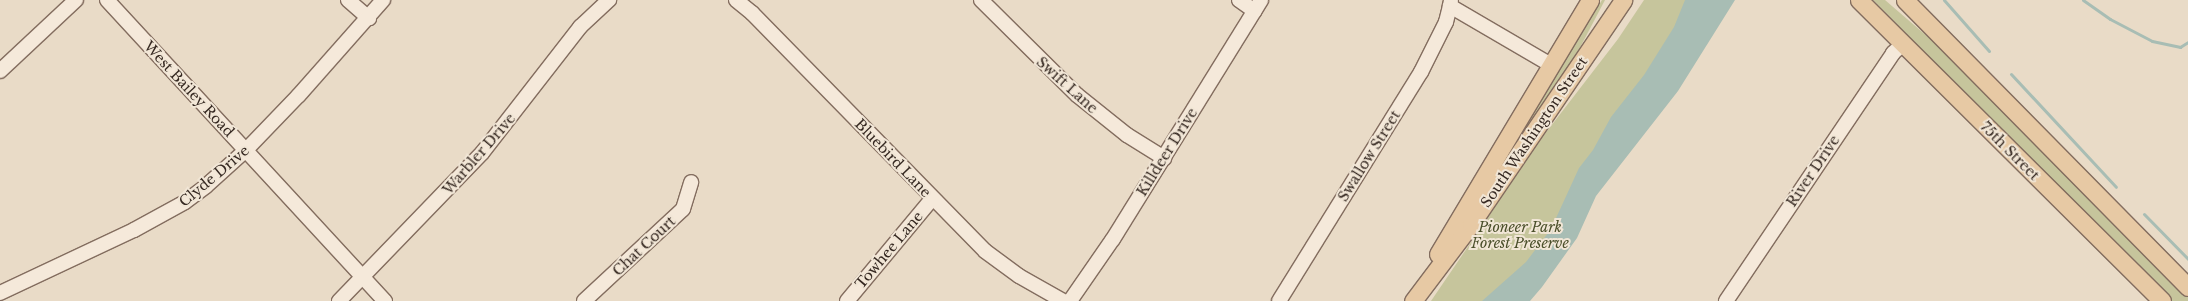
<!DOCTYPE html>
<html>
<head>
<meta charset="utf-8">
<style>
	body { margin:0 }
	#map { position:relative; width:2188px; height:301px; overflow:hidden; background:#e9dbc7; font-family:"Libre Baskerville",serif }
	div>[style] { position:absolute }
	.green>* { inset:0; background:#c6c59c }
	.water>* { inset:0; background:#a8bdb4 }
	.stream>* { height:3px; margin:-1.5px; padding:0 1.5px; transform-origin:1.5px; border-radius:1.5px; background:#a8bdb4 }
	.roads { filter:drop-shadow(1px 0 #836d5f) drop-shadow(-1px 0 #836d5f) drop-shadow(0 1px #836d5f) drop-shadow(0 -1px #836d5f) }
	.minor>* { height:14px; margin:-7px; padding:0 7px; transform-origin:7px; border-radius:7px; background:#f5e9da }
	.major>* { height:17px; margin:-8.5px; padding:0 8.5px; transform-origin:8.5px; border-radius:8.5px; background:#e7c9a4 }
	span { translate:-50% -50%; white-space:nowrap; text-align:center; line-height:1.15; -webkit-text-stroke:4px #f1e6d6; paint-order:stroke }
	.street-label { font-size:14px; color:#352821 }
	.park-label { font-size:14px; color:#4a4f2a; font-style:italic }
</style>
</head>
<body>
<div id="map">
	<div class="green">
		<div style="clip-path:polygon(1602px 0,1605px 0,1564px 78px,1492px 184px,1488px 181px)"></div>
		<div style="clip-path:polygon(1644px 0,1714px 0,1511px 301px,1431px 301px,1544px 135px,1618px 39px)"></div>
		<div style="clip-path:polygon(1873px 0,1885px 0,1943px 50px,2188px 297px,2188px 301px,2171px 301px)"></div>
	</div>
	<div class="water">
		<div style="clip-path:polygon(1685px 0,1735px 0,1678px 91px,1596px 196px,1577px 238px,1542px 287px,1530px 301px,1482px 301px,1526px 262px,1551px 229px,1579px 168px,1593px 150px,1611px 117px,1644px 75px,1674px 27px)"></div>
	</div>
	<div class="stream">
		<div style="left:1944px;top:0;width:68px;rotate:48.6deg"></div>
		<div style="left:2083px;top:0;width:33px;rotate:35deg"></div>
		<div style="left:2110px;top:19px;width:47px;rotate:27.6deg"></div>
		<div style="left:2152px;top:41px;width:29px;rotate:12deg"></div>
		<div style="left:2180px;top:47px;width:9px;rotate:-32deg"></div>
		<div style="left:2011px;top:74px;width:154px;rotate:47.1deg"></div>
		<div style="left:2144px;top:214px;width:63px;rotate:45.6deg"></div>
	</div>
	<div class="roads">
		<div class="minor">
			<div style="left:107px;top:0;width:410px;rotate:47.3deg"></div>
			<div style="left:348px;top:0;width:28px;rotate:41deg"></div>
			<div style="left:736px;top:0;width:21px;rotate:39deg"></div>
			<div style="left:752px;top:13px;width:333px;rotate:45.6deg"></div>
			<div style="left:985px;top:251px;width:42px;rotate:36.3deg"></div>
			<div style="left:1019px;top:276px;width:51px;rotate:29.6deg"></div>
			<div style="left:981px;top:0;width:135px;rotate:44.7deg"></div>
			<div style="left:1077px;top:95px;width:64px;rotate:38.7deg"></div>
			<div style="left:1127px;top:135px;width:44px;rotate:31.9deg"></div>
			<div style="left:1239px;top:0;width:19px;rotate:35deg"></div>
			<div style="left:1451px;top:0;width:6px;rotate:99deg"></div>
			<div style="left:1450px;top:6px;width:117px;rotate:30.3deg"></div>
			<div style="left:0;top:71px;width:104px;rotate:-43.1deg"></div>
			<div style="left:0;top:293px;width:148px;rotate:-25.2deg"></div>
			<div style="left:134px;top:230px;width:58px;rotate:-28.8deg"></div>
			<div style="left:185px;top:202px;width:26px;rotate:-37deg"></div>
			<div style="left:206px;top:186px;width:54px;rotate:-42deg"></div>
			<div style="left:246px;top:150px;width:76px;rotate:-46.1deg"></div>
			<div style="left:299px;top:95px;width:127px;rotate:-48.5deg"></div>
			<div style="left:339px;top:301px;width:206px;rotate:-46deg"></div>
			<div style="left:482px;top:153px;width:160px;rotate:-52.1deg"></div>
			<div style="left:580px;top:27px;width:40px;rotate:-43deg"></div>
			<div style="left:584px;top:301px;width:135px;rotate:-42.9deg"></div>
			<div style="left:683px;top:209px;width:28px;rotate:-73deg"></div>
			<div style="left:847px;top:301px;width:133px;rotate:-50.2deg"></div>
			<div style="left:1070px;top:301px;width:75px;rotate:-55.3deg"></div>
			<div style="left:1113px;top:239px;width:281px;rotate:-58.2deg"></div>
			<div style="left:1279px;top:301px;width:269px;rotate:-58.2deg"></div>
			<div style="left:1421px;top:72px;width:56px;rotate:-63.4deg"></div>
			<div style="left:1446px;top:22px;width:16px;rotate:-76deg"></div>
			<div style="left:1726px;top:301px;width:299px;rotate:-56deg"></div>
			<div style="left:1893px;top:53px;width:13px;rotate:-42deg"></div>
		</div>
		<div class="major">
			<div style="left:1859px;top:0;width:427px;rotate:44.8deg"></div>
			<div style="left:1905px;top:0;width:403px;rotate:45.4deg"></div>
			<div style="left:1438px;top:254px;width:296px;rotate:-59.1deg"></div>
			<div style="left:1413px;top:301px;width:96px;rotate:-53deg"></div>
			<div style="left:1471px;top:224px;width:271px;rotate:-55.8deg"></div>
		</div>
	</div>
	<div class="street-label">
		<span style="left:1067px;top:85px;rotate:42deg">Swift Lane</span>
		<span style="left:189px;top:89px;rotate:47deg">West Bailey Road</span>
		<span style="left:1534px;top:132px;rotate:-56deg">South Washington Street</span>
		<span style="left:2010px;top:151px;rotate:45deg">75th Street</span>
		<span style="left:1167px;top:152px;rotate:-58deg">Killdeer Drive</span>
		<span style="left:479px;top:154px;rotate:-49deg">Warbler Drive</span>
		<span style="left:1369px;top:156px;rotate:-58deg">Swallow Street</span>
		<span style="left:893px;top:158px;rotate:46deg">Bluebird Lane</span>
		<span style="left:1813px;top:171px;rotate:-56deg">River Drive</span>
		<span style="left:214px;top:176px;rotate:-40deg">Clyde Drive</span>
		<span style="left:644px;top:246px;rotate:-43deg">Chat Court</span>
		<span style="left:889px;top:250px;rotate:-50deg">Towhee Lane</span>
	</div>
	<div class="park-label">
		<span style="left:1520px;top:235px">Pioneer Park<br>Forest Preserve</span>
	</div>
</div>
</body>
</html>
